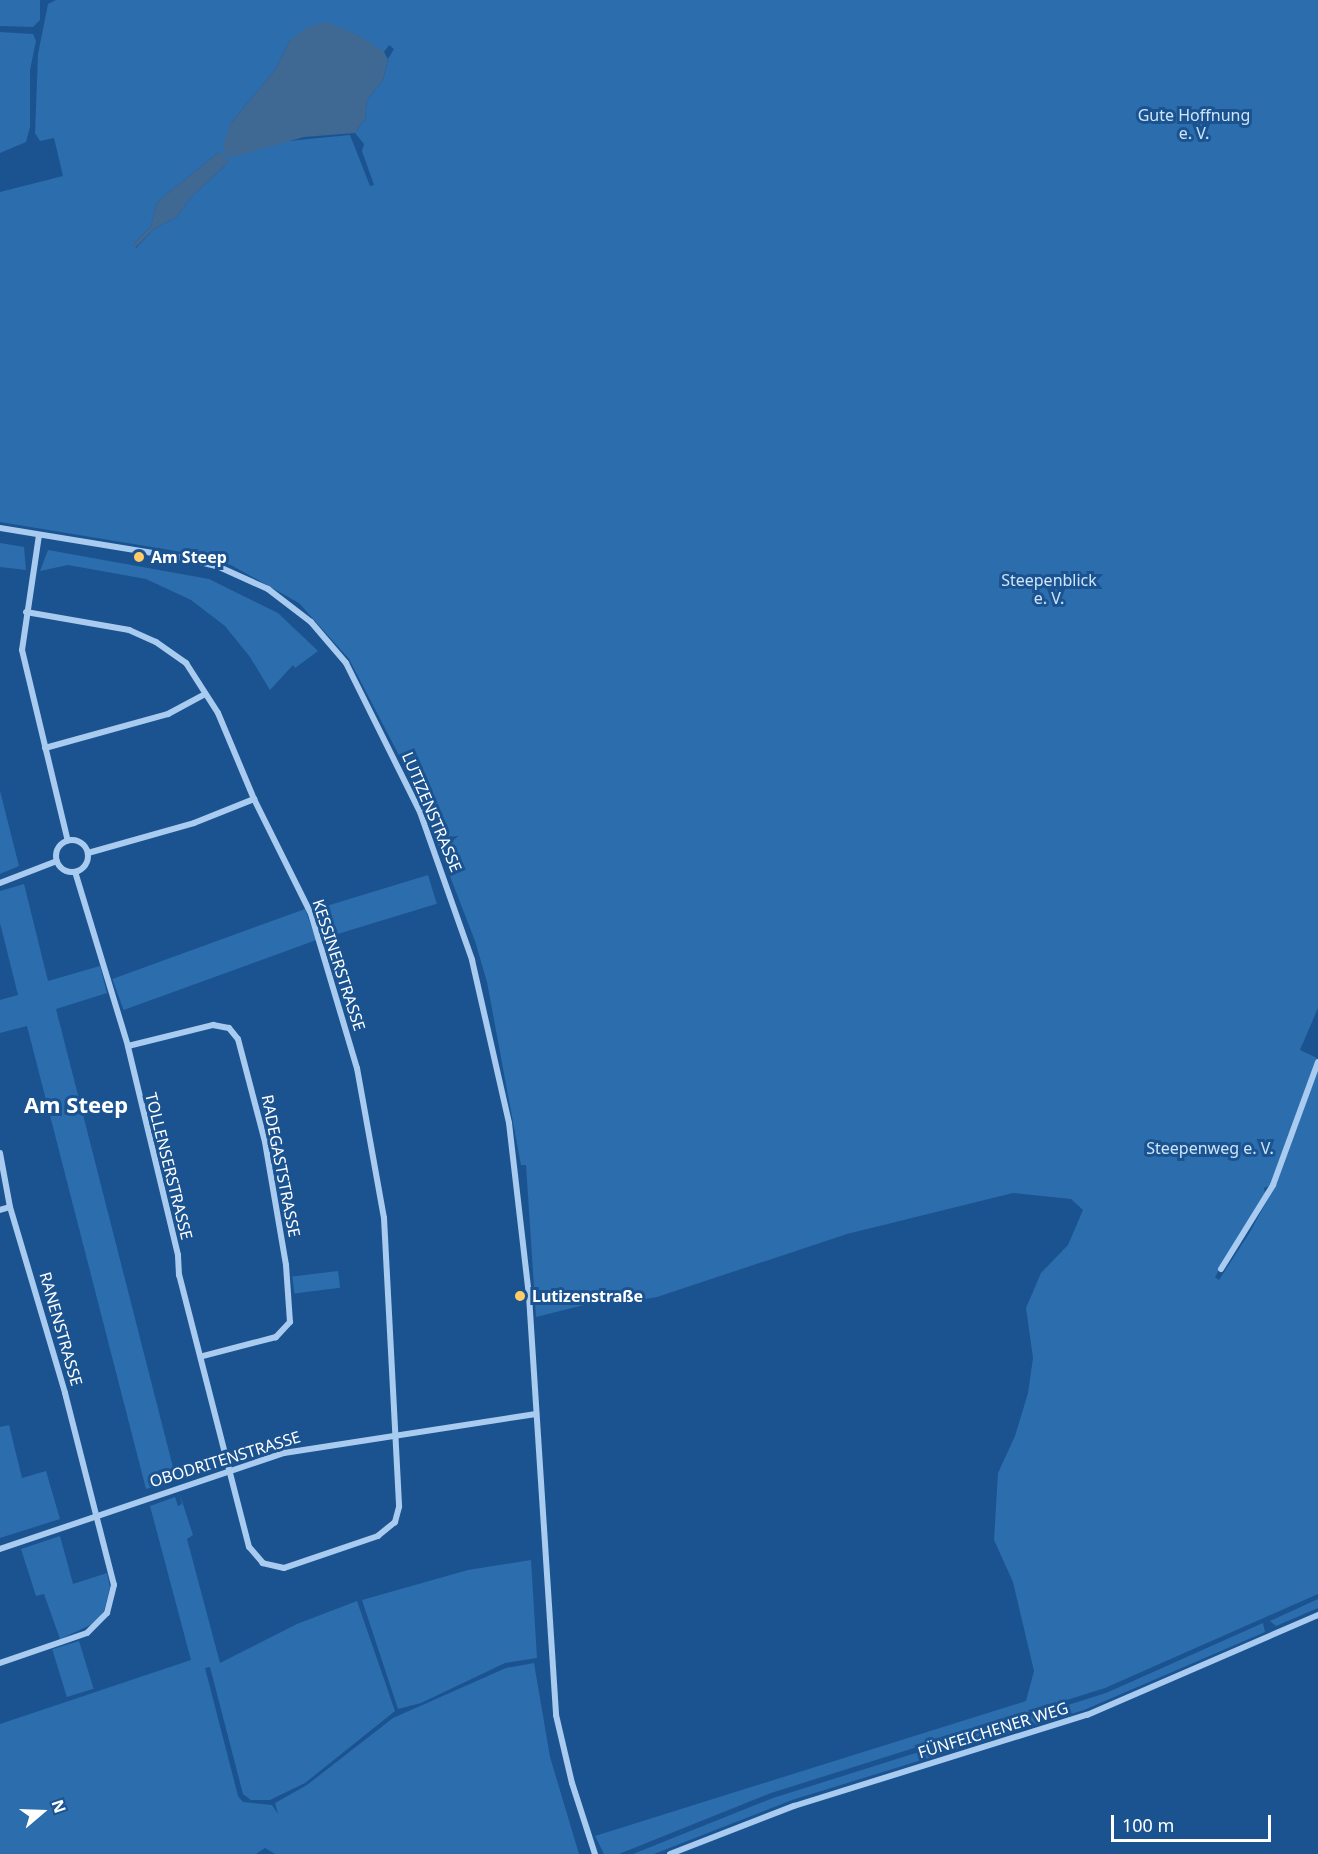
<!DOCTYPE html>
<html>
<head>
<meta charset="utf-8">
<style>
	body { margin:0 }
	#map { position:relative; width:1318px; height:1854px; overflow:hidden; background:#1a5390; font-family:"Noto Sans",sans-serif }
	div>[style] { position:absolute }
	.green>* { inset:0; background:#2c6dae; transform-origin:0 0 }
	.water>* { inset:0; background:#3f6893 }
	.street>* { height:6px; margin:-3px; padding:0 3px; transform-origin:3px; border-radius:3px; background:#a8cbef }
	.street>.ring { margin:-3px; padding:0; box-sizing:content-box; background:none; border:6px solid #a8cbef; border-radius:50% }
	.dots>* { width:16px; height:16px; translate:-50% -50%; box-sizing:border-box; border:3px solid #1a5390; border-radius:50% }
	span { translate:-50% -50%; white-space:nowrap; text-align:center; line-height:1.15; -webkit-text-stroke:6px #1a5390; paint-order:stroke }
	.park-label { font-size:16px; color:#cee4fa }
	.poi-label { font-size:16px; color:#fff; font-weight:700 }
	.left { translate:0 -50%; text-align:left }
	.street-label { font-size:16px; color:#fff }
	.district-label { font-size:22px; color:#fff; font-weight:700 }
	.north { position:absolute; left:12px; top:1782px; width:60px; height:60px; -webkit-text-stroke:4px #1a5390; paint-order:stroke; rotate:71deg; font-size:16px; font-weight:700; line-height:24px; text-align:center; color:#fff }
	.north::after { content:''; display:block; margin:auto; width:21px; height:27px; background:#fff; clip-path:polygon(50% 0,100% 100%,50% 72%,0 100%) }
	.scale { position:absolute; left:1111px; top:1815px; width:160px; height:27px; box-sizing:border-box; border:3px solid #fff; border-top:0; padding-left:8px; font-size:18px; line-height:21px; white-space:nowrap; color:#fff; -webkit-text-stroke:4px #1a5390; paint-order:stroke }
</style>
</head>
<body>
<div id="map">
	<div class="green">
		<div style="clip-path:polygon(0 0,40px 0,40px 20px,33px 27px,0 26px)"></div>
		<div style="clip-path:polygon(evenodd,56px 0,1318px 0,1318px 1008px,1300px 1050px,1317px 1058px,1271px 1185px,1264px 1188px,1265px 1193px,1215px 1277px,1219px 1280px,1250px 1232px,1275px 1186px,1318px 1068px,1318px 1594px,1105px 1688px,771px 1793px,619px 1854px,604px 1854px,595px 1836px,1026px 1701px,1034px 1671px,1013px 1582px,994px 1540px,998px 1473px,1015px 1436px,1028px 1393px,1033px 1358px,1026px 1308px,1041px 1273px,1068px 1245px,1083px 1210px,1071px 1199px,1013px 1193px,847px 1234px,657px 1297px,628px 1302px,612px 1298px,536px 1317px,526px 1165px,521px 1165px,487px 982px,475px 941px,416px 788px,349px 659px,299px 603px,231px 565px,188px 553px,0 522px,0 192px,63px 176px,54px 138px,40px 141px,35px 133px,38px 54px,48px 4px,56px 0,358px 35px,379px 51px,384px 52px,389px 45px,394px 49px,388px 59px,383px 80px,367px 100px,365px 119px,355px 133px,364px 144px,362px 151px,374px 185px,370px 186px,350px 135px,278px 142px,230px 124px,275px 70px,290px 40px,358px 35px,56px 0,219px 152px,228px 163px,191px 197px,177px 217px,154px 229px,136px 248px,133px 245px,151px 226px,157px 202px,219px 152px)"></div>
		<div style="clip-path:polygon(0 32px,33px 34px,36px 41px,30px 70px,30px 127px,26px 142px,0 153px)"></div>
		<div style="clip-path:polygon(0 543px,24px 547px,26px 570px,0 567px)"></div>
		<div style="clip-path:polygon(48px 550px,209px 579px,278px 613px,318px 651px,295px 668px,293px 665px,270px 690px,250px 657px,225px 626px,191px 600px,146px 579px,68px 565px,40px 571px)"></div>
		<div style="clip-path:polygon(0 791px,19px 866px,0 874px)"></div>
		<div style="left:428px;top:875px;width:30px;height:119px;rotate:73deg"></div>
		<div style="clip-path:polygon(24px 884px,48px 981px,100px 966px,107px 993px,56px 1009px,176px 1479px,146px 1489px,27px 1026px,0 1033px,0 1000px,18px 995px,0 923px,0 891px)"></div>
		<div style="left:305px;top:909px;width:33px;height:205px;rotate:70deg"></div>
		<div style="left:338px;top:1271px;width:17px;height:46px;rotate:83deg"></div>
		<div style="clip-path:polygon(9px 1425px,22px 1478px,46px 1471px,60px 1519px,0 1538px,0 1427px)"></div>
		<div style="clip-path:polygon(180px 1495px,193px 1535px,187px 1539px,220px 1663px,297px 1624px,357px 1601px,395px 1711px,305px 1783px,270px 1800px,251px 1800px,243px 1794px,210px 1667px,205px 1668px,238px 1796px,243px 1802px,272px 1805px,278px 1814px,275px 1803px,307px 1785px,393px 1718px,506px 1668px,534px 1663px,550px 1757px,579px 1854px,275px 1854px,265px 1848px,256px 1854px,0 1854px,0 1724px,191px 1660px,150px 1506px,175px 1497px,178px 1506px,182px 1504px)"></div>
		<div style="clip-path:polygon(60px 1536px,73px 1584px,107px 1573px,110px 1587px,104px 1611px,97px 1622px,60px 1639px,44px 1594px,36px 1596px,21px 1549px)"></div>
		<div style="clip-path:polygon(531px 1560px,537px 1658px,505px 1663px,421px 1703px,398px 1709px,362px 1600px,468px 1570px)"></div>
		<div style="clip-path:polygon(1318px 1599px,1318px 1608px,1276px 1626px,1270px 1621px)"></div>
		<div style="clip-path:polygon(1263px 1623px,1265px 1632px,1084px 1710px,792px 1800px,654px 1854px,633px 1854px,773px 1798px,1106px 1693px)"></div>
		<div style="left:79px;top:1641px;width:50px;height:28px;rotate:73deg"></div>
	</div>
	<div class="water">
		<div style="clip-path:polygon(328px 22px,358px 35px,384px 52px,388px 59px,383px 80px,367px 100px,365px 119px,355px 133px,304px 137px,233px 157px,226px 155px,228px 163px,191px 197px,177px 217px,154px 229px,135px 248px,133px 245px,151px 226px,157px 202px,219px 152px,226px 154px,223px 146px,230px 124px,275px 70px,290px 40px,309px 26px)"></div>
	</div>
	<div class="street">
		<div style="left:0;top:528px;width:186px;rotate:9.3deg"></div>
		<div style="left:184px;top:558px;width:34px;rotate:14deg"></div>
		<div style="left:217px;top:566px;width:56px;rotate:24.3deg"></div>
		<div style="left:268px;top:589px;width:54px;rotate:37.5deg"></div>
		<div style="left:311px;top:622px;width:54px;rotate:49.5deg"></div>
		<div style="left:346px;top:663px;width:166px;rotate:63.6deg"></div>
		<div style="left:420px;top:812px;width:157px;rotate:70.6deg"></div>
		<div style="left:472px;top:960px;width:167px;rotate:77.2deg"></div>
		<div style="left:509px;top:1123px;width:174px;rotate:83.4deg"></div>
		<div style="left:529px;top:1296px;width:420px;rotate:86.3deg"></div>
		<div style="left:556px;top:1715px;width:70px;rotate:76.8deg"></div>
		<div style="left:572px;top:1783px;width:75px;rotate:72.1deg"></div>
		<div style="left:39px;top:535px;width:116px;rotate:98.4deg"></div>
		<div style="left:22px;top:650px;width:196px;rotate:76.5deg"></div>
		<div style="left:26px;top:612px;width:105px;rotate:9.9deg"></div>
		<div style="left:129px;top:630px;width:30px;rotate:24deg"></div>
		<div style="left:156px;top:642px;width:37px;rotate:35deg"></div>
		<div style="left:186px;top:663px;width:59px;rotate:57.4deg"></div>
		<div style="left:218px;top:713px;width:93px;rotate:67.3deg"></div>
		<div style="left:254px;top:799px;width:128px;rotate:63.6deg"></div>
		<div style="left:311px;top:914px;width:161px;rotate:73.4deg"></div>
		<div style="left:357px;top:1068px;width:152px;rotate:79.8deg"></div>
		<div style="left:384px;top:1218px;width:289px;rotate:87deg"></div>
		<div style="left:399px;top:1507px;width:16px;rotate:105deg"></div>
		<div style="left:395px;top:1522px;width:22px;rotate:141deg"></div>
		<div style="left:378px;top:1536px;width:99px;rotate:161.2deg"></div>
		<div style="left:284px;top:1568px;width:22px;rotate:-167deg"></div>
		<div style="left:263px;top:1563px;width:21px;rotate:-131deg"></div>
		<div style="left:249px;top:1547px;width:281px;rotate:-104.4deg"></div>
		<div style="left:179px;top:1275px;width:20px;rotate:-93deg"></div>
		<div style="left:178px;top:1255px;width:215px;rotate:-103.5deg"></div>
		<div style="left:128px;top:1046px;width:182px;rotate:-106.9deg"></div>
		<div style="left:45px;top:748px;width:128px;rotate:-15.5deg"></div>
		<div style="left:168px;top:714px;width:42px;rotate:-28.4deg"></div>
		<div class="ring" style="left:56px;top:840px;width:26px;height:26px"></div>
		<div style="left:88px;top:853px;width:110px;rotate:-15.8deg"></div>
		<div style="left:194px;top:823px;width:65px;rotate:-21.8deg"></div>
		<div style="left:0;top:883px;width:61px;rotate:-21.1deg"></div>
		<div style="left:128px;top:1046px;width:88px;rotate:-13.9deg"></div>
		<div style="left:213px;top:1025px;width:16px;rotate:11deg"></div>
		<div style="left:229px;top:1028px;width:14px;rotate:51deg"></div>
		<div style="left:238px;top:1039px;width:106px;rotate:75.3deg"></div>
		<div style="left:265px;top:1142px;width:125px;rotate:80.3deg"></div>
		<div style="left:286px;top:1265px;width:57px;rotate:86deg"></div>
		<div style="left:290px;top:1322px;width:21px;rotate:133deg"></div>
		<div style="left:276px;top:1337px;width:75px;rotate:165.4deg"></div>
		<div style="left:0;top:1153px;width:55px;rotate:79.5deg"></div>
		<div style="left:10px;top:1207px;width:194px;rotate:73.5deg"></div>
		<div style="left:65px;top:1393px;width:198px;rotate:75.7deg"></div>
		<div style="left:114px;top:1585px;width:29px;rotate:104deg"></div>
		<div style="left:107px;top:1613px;width:28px;rotate:135deg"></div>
		<div style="left:87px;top:1633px;width:92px;rotate:161deg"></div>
		<div style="left:0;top:1210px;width:10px;rotate:-17deg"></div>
		<div style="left:1221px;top:1269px;width:99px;rotate:-58.2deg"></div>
		<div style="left:1273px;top:1185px;width:131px;rotate:-69.9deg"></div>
		<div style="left:0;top:1549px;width:300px;rotate:-18.7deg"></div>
		<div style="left:284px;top:1453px;width:255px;rotate:-8.8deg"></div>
		<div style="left:670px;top:1854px;width:133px;rotate:-21.2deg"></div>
		<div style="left:794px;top:1806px;width:307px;rotate:-17.3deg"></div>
		<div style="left:1087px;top:1715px;width:252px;rotate:-23.4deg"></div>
	</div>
	<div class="dots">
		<div style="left:139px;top:557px;background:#ffcc65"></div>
		<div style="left:520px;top:1296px;background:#ffcc65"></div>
	</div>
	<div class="park-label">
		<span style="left:1194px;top:124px">Gute Hoffnung<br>e. V.</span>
		<span style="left:1049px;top:589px">Steepenblick<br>e. V.</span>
		<span style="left:1210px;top:1148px">Steepenweg e. V.</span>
	</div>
	<div class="poi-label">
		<span class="left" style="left:151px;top:557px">Am Steep</span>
		<span class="left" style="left:532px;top:1296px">Lutizenstraße</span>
	</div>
	<div class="street-label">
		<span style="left:432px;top:812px;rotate:67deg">LUTIZENSTRASSE</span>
		<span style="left:339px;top:965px;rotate:72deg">KESSINERSTRASSE</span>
		<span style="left:169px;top:1166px;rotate:76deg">TOLLENSERSTRASSE</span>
		<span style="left:281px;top:1166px;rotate:79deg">RADEGASTSTRASSE</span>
		<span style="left:61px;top:1329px;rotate:74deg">RANENSTRASSE</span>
		<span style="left:225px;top:1459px;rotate:-17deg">OBODRITENSTRASSE</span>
		<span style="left:993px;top:1730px;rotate:-17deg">FÜNFEICHENER WEG</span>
	</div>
	<div class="district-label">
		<span style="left:76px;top:1105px">Am Steep</span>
	</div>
	<div class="north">N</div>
	<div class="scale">100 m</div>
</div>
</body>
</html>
